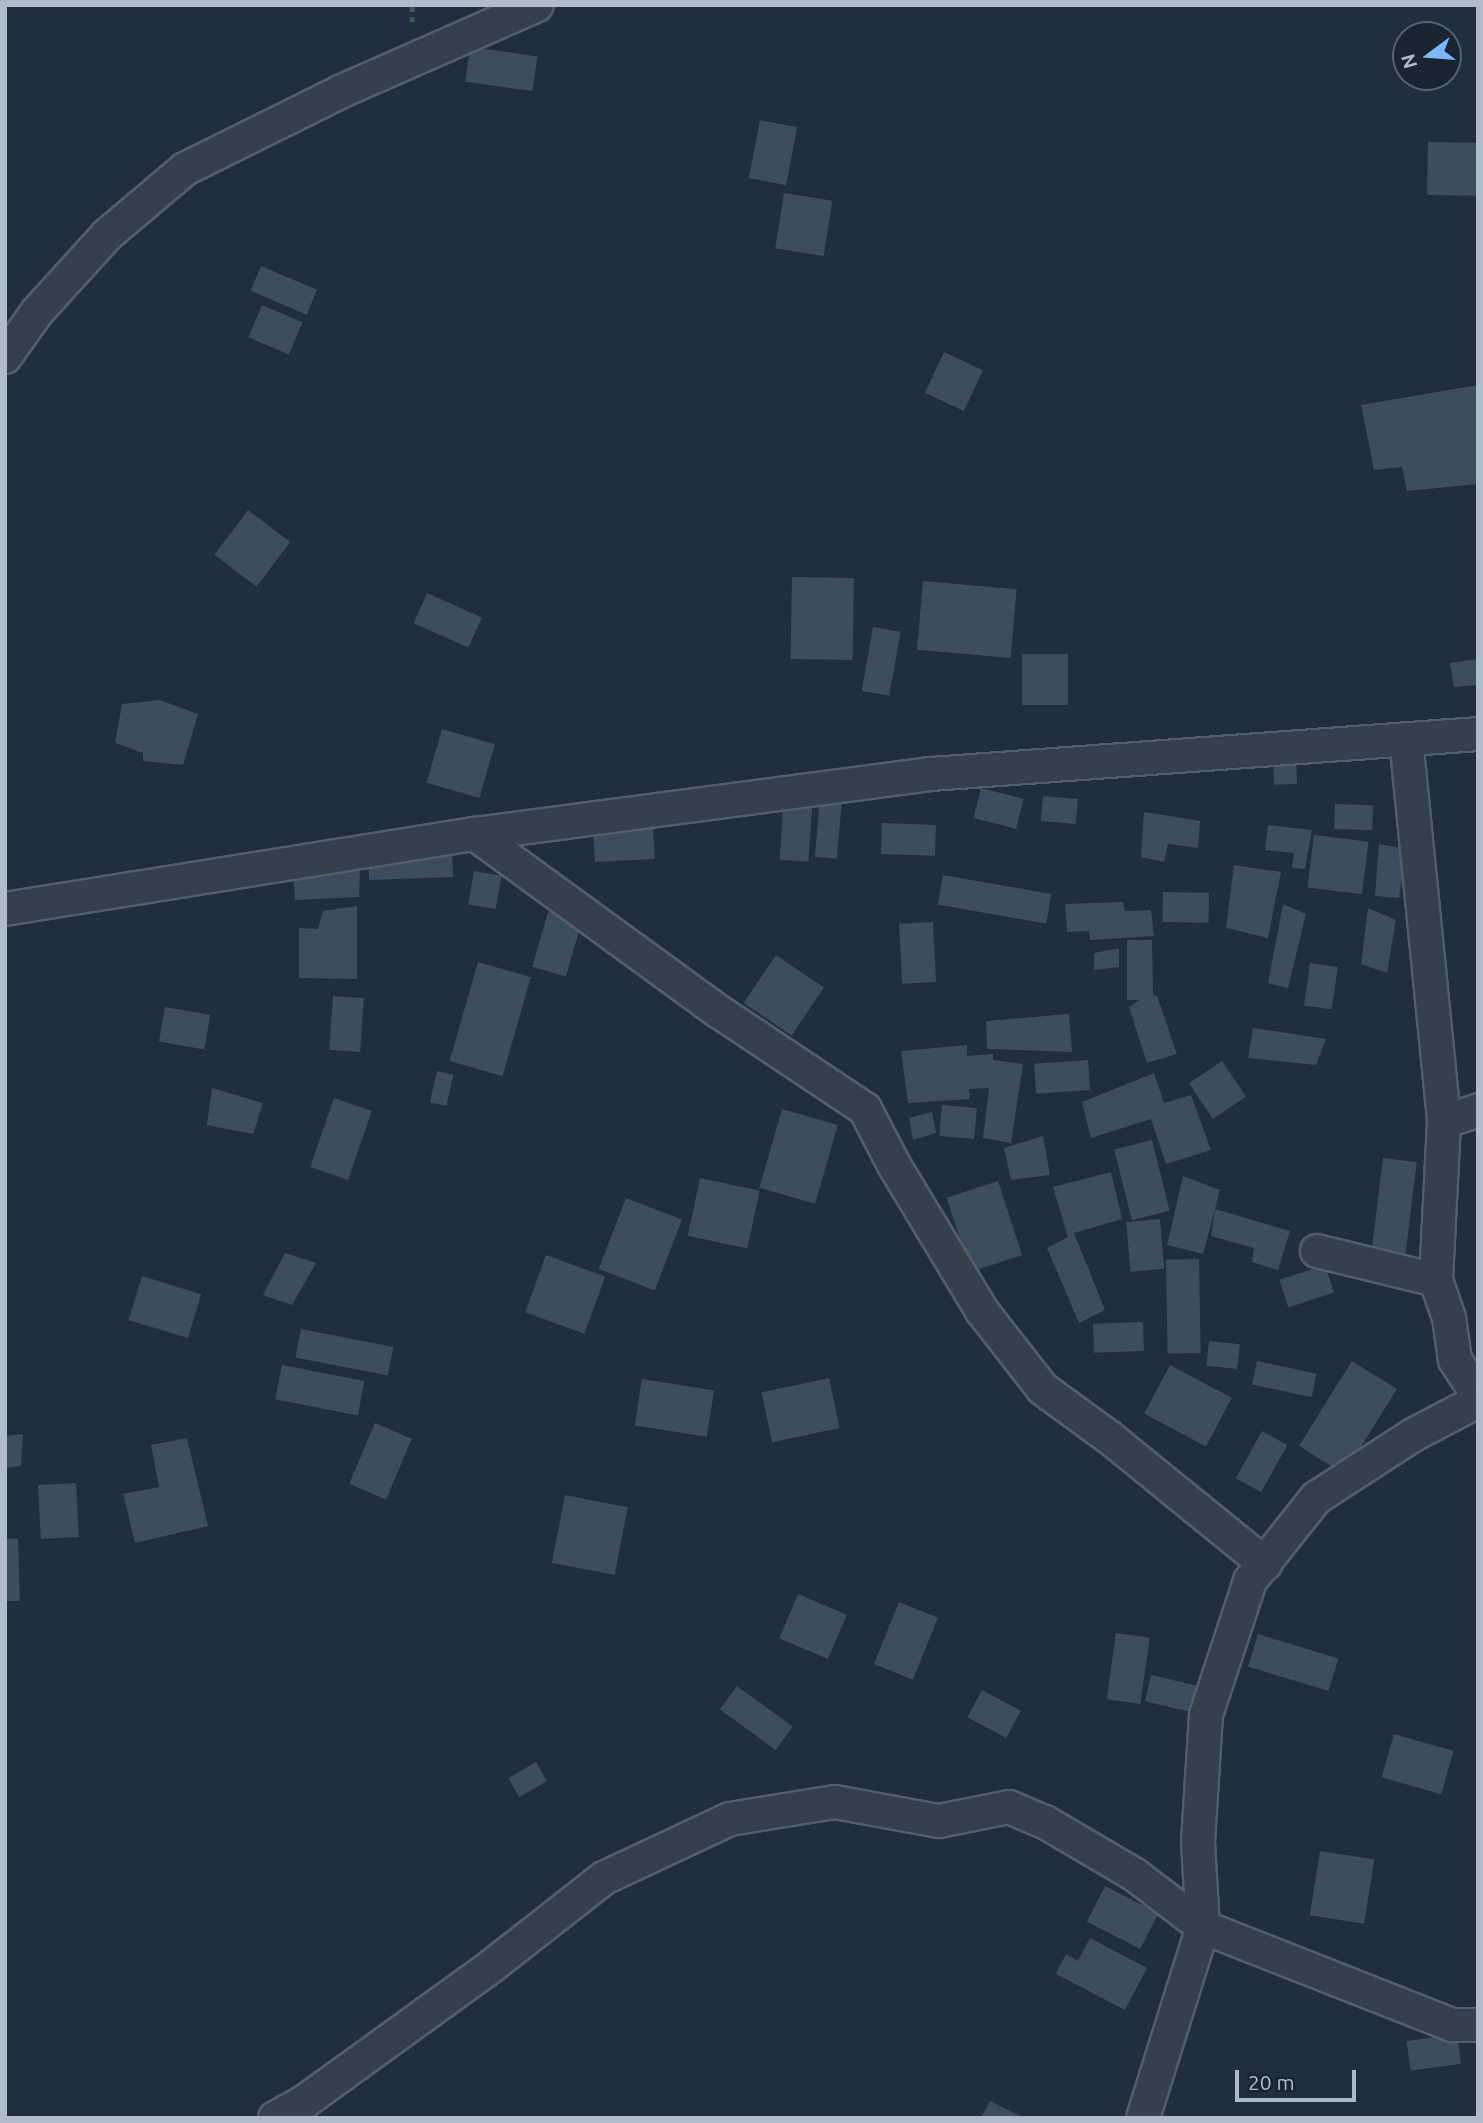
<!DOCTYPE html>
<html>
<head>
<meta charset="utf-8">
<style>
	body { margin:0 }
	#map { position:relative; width:1483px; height:2123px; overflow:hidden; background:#212e3d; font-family:Ubuntu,sans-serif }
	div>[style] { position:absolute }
	.building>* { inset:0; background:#3c4d5d; transform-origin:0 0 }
	.path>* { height:4.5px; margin-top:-2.25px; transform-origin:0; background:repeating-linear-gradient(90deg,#405a5b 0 5px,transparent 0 10px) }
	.roads { filter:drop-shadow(2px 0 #535e6b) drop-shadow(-2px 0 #535e6b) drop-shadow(0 2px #535e6b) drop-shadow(0 -2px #535e6b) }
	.street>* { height:32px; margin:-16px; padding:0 16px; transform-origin:16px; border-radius:16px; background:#35404d }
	span { translate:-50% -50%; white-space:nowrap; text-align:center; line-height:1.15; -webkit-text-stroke:7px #1a2532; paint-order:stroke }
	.frame { position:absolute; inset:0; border:7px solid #b0bbc9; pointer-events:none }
	.north { position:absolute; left:1392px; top:21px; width:70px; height:70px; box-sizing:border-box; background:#1a2532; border:2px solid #56616e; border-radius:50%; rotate:254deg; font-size:19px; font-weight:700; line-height:28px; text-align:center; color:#b0bbc9 }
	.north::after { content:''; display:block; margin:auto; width:24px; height:32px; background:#7fb7ff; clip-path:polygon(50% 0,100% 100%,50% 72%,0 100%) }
	.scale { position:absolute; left:1235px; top:2070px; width:121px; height:32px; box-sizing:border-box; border:4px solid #b0bbc9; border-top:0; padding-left:9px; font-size:21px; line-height:24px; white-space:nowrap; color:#b0bbc9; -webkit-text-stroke:5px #1a2532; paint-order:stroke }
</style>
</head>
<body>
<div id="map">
	<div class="building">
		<div style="left:470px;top:47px;width:68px;height:35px;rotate:8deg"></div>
		<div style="left:760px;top:120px;width:38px;height:59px;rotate:11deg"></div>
		<div style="left:1428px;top:142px;width:50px;height:53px;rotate:1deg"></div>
		<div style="left:784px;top:193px;width:49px;height:56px;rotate:9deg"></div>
		<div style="left:261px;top:266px;width:61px;height:27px;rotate:23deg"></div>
		<div style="left:262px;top:305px;width:44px;height:35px;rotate:23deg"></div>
		<div style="left:944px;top:352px;width:43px;height:45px;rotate:25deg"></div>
		<div style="clip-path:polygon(1478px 385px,1478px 484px,1407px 491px,1402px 467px,1374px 470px,1361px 405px)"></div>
		<div style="left:248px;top:510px;width:53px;height:56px;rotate:37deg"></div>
		<div style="left:792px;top:577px;width:62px;height:82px;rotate:1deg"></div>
		<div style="left:923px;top:581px;width:94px;height:69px;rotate:5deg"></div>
		<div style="left:427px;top:593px;width:60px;height:33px;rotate:24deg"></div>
		<div style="left:873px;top:627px;width:28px;height:65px;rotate:10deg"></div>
		<div style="left:1022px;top:654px;width:46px;height:51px"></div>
		<div style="clip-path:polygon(1478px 659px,1478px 685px,1454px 687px,1450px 663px)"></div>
		<div style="clip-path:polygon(160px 700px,198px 714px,183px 765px,143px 761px,143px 753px,115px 743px,122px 704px)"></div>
		<div style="left:442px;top:729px;width:55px;height:56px;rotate:16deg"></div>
		<div style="left:1296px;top:755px;width:29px;height:23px;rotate:88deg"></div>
		<div style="left:981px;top:788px;width:44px;height:31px;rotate:14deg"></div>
		<div style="left:784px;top:796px;width:29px;height:64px;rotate:4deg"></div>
		<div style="left:1043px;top:796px;width:35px;height:25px;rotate:5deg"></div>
		<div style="left:820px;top:798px;width:22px;height:59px;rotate:5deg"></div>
		<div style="left:1335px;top:804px;width:38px;height:25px;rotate:2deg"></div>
		<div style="clip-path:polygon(1144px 812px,1200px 821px,1198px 848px,1168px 844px,1164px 862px,1141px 857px)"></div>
		<div style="left:882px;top:823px;width:54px;height:31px;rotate:2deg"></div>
		<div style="left:653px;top:825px;width:34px;height:60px;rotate:87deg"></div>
		<div style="clip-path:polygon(1268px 825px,1312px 830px,1305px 869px,1292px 868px,1294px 853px,1265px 850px)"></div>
		<div style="left:1314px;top:835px;width:55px;height:53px;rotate:7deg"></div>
		<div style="clip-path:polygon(1379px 844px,1406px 849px,1399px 898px,1375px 896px)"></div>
		<div style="left:452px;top:849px;width:28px;height:84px;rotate:88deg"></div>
		<div style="clip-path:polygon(1234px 865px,1281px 872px,1268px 938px,1226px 928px)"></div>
		<div style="clip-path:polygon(360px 866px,359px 897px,295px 900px,293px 874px)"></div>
		<div style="left:474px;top:871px;width:28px;height:34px;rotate:10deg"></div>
		<div style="left:943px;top:875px;width:110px;height:30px;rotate:10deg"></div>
		<div style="left:1163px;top:892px;width:46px;height:30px;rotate:1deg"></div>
		<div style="clip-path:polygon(1123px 902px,1125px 911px,1151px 910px,1154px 936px,1090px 940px,1089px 931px,1067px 932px,1065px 904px)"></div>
		<div style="clip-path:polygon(1283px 904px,1306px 914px,1288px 988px,1268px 983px)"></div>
		<div style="clip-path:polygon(357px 906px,357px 979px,299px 978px,299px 928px,318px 929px,323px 911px)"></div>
		<div style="clip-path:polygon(1368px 908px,1396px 920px,1387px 973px,1361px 964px)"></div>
		<div style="left:548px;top:912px;width:35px;height:57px;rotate:16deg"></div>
		<div style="left:933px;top:922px;width:60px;height:34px;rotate:87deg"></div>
		<div style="clip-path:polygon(1127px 940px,1152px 940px,1153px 995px,1157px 996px,1177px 1054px,1147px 1063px,1129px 1007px,1140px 1000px,1127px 1000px)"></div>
		<div style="clip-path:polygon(1119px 948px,1119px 967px,1094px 970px,1094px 953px)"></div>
		<div style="left:776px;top:955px;width:58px;height:58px;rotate:34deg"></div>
		<div style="left:478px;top:962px;width:55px;height:103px;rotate:16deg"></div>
		<div style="left:1310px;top:963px;width:28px;height:43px;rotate:8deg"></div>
		<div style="left:333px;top:996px;width:31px;height:54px;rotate:4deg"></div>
		<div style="left:165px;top:1007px;width:46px;height:35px;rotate:10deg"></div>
		<div style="clip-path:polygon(1069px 1014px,1072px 1052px,987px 1049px,986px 1021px)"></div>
		<div style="clip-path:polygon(1253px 1028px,1326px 1039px,1316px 1065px,1248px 1058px)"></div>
		<div style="clip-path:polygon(967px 1045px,967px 1056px,993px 1054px,993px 1060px,1023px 1064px,1011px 1143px,983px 1138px,989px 1088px,969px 1089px,970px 1099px,908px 1103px,901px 1051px)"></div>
		<div style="left:1088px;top:1060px;width:30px;height:54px;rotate:86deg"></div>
		<div style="left:1222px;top:1061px;width:43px;height:40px;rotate:56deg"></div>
		<div style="left:437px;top:1071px;width:17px;height:32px;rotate:13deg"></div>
		<div style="clip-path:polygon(1154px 1073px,1164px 1103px,1191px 1095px,1211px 1150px,1166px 1164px,1151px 1119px,1091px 1138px,1082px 1102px)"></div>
		<div style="clip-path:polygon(212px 1088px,263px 1103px,253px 1134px,207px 1125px)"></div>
		<div style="left:334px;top:1098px;width:40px;height:73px;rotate:19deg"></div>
		<div style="left:942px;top:1105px;width:35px;height:31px;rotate:5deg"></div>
		<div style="left:782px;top:1109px;width:58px;height:82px;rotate:16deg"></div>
		<div style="clip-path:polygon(932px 1112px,936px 1133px,913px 1140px,909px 1118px)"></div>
		<div style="clip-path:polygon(1043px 1136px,1050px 1175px,1011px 1180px,1004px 1148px)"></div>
		<div style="left:1152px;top:1140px;width:73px;height:39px;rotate:76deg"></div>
		<div style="left:1383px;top:1158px;width:34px;height:96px;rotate:7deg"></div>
		<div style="clip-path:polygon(1111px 1172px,1122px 1219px,1074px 1233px,1105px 1310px,1079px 1323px,1047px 1248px,1068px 1237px,1053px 1187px)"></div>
		<div style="clip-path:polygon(1183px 1176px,1220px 1190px,1215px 1209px,1290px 1231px,1278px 1270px,1252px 1262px,1254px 1248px,1211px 1236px,1215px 1209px,1203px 1254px,1167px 1245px)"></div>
		<div style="left:700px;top:1178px;width:61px;height:59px;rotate:12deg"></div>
		<div style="left:998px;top:1181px;width:78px;height:54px;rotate:72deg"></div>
		<div style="left:626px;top:1198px;width:60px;height:76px;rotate:21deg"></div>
		<div style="left:1160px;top:1219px;width:50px;height:34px;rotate:85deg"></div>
		<div style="clip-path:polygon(285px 1253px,316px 1263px,292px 1305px,263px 1295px)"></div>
		<div style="left:546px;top:1255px;width:63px;height:61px;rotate:20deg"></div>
		<div style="left:1199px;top:1259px;width:94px;height:33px;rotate:89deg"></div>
		<div style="left:1325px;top:1265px;width:29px;height:48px;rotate:72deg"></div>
		<div style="left:142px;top:1276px;width:62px;height:46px;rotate:17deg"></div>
		<div style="left:1143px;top:1322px;width:29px;height:50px;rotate:88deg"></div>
		<div style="left:301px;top:1329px;width:94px;height:29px;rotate:11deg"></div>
		<div style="left:1209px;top:1341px;width:31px;height:25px;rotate:6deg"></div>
		<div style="left:1257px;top:1361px;width:61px;height:24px;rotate:12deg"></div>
		<div style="left:1352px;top:1361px;width:53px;height:100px;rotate:32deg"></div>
		<div style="left:282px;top:1365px;width:84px;height:35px;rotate:11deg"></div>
		<div style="left:1170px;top:1365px;width:70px;height:55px;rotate:28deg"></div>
		<div style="left:829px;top:1378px;width:51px;height:69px;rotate:78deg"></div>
		<div style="left:642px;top:1379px;width:73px;height:47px;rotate:9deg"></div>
		<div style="left:375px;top:1423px;width:40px;height:66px;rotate:23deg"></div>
		<div style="left:1262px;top:1431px;width:29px;height:54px;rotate:29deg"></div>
		<div style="clip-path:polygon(23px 1434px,21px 1466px,5px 1468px,5px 1436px)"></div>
		<div style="clip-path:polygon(187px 1438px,208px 1526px,135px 1543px,123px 1494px,159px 1487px,151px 1445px)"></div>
		<div style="left:76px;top:1483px;width:54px;height:38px;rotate:87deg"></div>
		<div style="left:565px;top:1495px;width:64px;height:69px;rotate:11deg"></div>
		<div style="clip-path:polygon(5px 1538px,18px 1539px,20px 1601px,5px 1601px)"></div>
		<div style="left:798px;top:1594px;width:53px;height:48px;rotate:23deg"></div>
		<div style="left:899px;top:1602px;width:42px;height:67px;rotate:22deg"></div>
		<div style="left:1116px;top:1633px;width:34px;height:67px;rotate:8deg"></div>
		<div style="left:1258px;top:1634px;width:84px;height:34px;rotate:17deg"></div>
		<div style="left:1151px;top:1675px;width:57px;height:27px;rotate:13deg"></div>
		<div style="left:737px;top:1686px;width:69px;height:29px;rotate:36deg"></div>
		<div style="left:982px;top:1690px;width:44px;height:31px;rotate:28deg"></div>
		<div style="left:1394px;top:1734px;width:62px;height:45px;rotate:16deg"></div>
		<div style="left:536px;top:1762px;width:22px;height:32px;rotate:60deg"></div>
		<div style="left:1320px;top:1851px;width:55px;height:65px;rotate:9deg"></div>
		<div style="left:1105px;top:1886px;width:60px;height:40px;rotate:27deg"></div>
		<div style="clip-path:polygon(1090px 1938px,1147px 1968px,1125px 2010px,1056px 1974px,1066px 1954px,1078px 1961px)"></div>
		<div style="left:1457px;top:2034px;width:30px;height:51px;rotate:82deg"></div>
		<div style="clip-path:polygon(990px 2101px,1024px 2118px,981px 2118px)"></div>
	</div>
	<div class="path">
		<div style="left:412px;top:22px;width:17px;rotate:-90deg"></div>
	</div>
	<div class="roads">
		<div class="street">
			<div style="left:5px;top:357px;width:55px;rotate:-54.6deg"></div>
			<div style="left:37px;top:312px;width:104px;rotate:-47.7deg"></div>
			<div style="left:107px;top:235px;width:102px;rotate:-40.2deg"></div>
			<div style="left:185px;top:169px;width:173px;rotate:-26.4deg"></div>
			<div style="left:340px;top:92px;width:215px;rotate:-23.8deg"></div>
			<div style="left:1406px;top:739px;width:385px;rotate:84.3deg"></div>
			<div style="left:1444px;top:1122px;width:158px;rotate:92.9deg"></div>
			<div style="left:1436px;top:1280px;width:40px;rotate:71.1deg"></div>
			<div style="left:1449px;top:1318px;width:42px;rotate:81.9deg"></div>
			<div style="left:1455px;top:1360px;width:42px;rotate:56.7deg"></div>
			<div style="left:475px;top:834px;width:301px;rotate:36.1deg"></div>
			<div style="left:718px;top:1011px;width:177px;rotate:33.7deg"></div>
			<div style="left:865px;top:1109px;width:63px;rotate:62.6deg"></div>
			<div style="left:894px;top:1165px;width:170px;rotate:58.9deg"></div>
			<div style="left:982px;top:1311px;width:99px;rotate:52deg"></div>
			<div style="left:1043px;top:1389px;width:83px;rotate:36.2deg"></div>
			<div style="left:1110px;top:1438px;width:200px;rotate:39.1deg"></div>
			<div style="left:5px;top:909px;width:476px;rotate:-9.1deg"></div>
			<div style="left:475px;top:834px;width:460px;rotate:-7.5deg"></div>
			<div style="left:931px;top:774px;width:548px;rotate:-4.18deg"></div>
			<div style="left:1444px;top:1122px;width:36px;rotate:-19deg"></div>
			<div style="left:1317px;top:1251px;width:122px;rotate:13.7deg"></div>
			<div style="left:275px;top:2118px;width:33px;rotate:-29deg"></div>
			<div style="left:304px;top:2102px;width:233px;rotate:-35.9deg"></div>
			<div style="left:493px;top:1965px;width:141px;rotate:-38.1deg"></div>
			<div style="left:604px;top:1878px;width:139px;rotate:-25.1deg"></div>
			<div style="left:730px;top:1819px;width:106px;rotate:-9.2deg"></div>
			<div style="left:835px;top:1802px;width:106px;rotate:10.4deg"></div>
			<div style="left:939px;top:1821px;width:71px;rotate:-11.3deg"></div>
			<div style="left:1009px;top:1807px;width:39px;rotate:23deg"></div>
			<div style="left:1045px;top:1822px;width:104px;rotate:30.5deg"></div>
			<div style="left:1135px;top:1875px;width:86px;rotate:37.4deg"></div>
			<div style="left:1203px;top:1927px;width:268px;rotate:21.5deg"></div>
			<div style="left:1452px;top:2025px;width:26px"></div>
			<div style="left:1143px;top:2118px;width:200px;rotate:-72.6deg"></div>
			<div style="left:1203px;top:1927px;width:85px;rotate:-93.4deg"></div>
			<div style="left:1198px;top:1842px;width:127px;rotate:-86.4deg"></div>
			<div style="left:1206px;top:1715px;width:141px;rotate:-71.8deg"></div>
			<div style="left:1250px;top:1581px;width:106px;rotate:-51.5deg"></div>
			<div style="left:1316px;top:1498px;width:116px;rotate:-33deg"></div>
			<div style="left:1413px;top:1435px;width:73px;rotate:-27.6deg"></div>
		</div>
	</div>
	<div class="frame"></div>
	<div class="north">N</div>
	<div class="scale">20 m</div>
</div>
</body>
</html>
